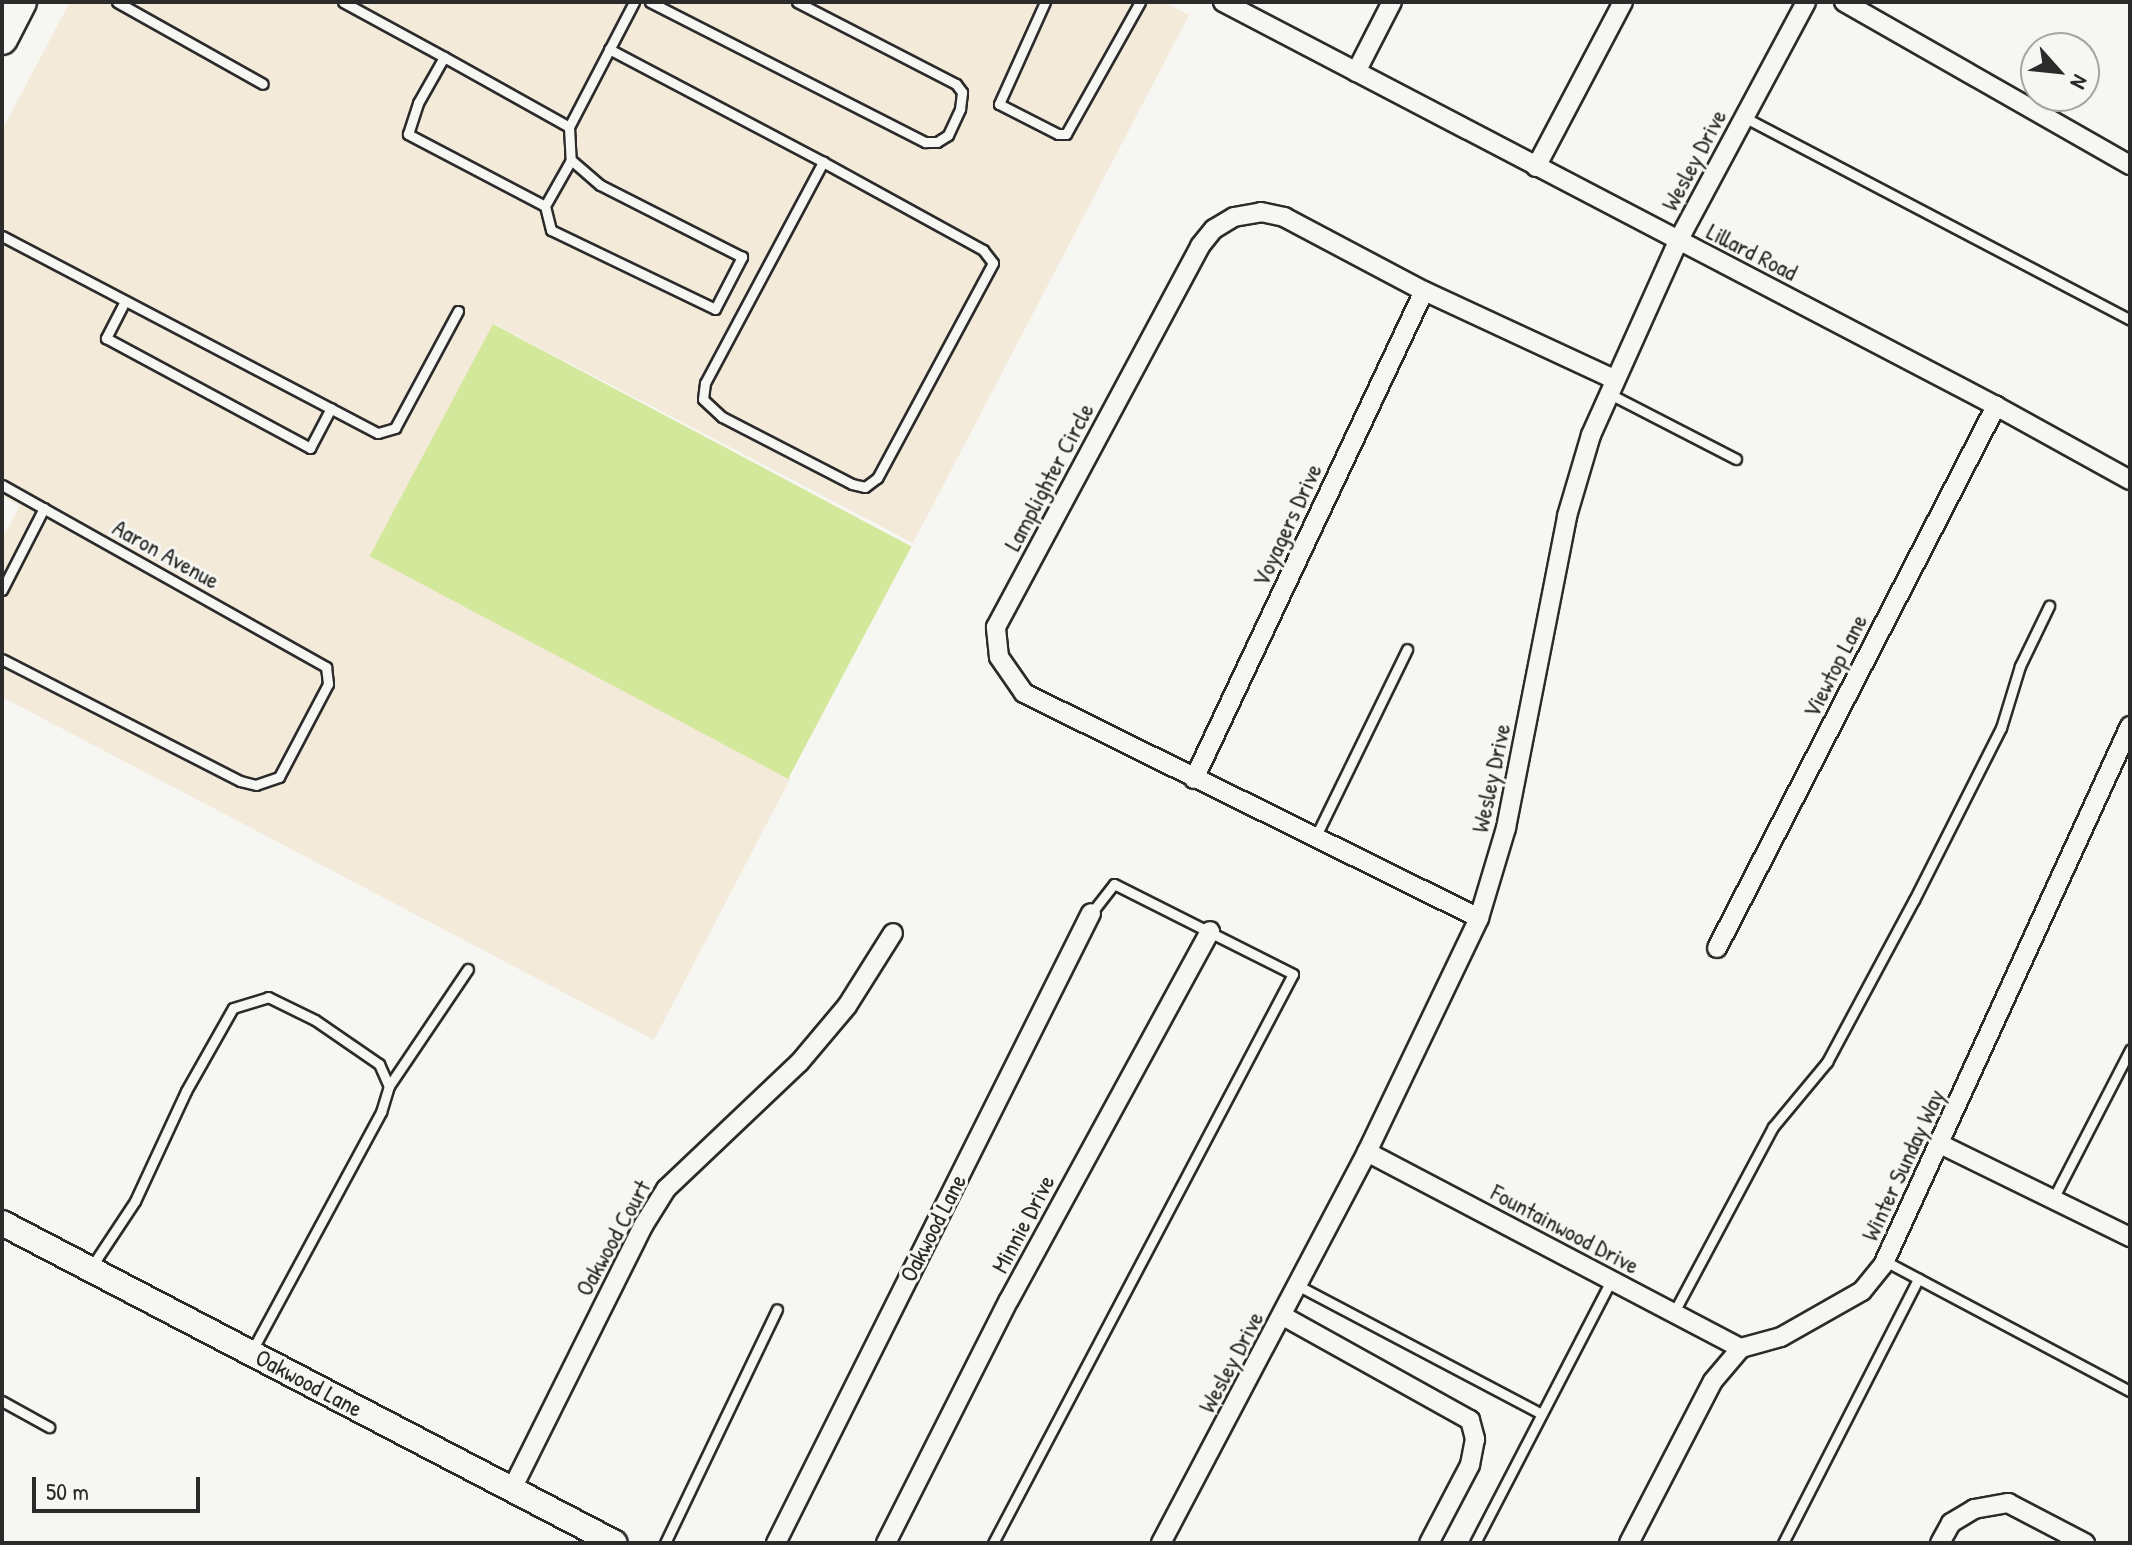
<!DOCTYPE html>
<html>
<head>
<meta charset="utf-8">
<style>
	body { margin:0 }
	#map { position:relative; width:2132px; height:1545px; overflow:hidden; background:#f6f6f2; font-family:"Patrick Hand",sans-serif }
	div>[style] { position:absolute }
	.built>* { inset:0; background:#f4eada }
	.green>* { inset:0; background:#d4e89c; transform-origin:0 0 }
	.roads { filter:drop-shadow(2px 0 #2b2b2b) drop-shadow(-2px 0 #2b2b2b) drop-shadow(0 2px #2b2b2b) drop-shadow(0 -2px #2b2b2b) }
	.service>* { height:9px; margin:-4.5px; padding:0 4.5px; transform-origin:4.5px; border-radius:4.5px; background:#f6f6f2 }
	.minor>* { height:18px; margin:-9px; padding:0 9px; transform-origin:9px; border-radius:9px; background:#f6f6f2 }
	.tertiary>* { height:24px; margin:-12px; padding:0 12px; transform-origin:12px; border-radius:12px; background:#f6f6f2 }
	.primary>* { height:30px; margin:-15px; padding:0 15px; transform-origin:15px; border-radius:15px; background:#f6f6f2 }
	span { translate:-50% -50%; white-space:nowrap; text-align:center; line-height:1.15; -webkit-text-stroke:6px #f6f6f2; paint-order:stroke }
	.street-label { font-size:24px; color:#2b2b2b }
	.frame { position:absolute; inset:0; border:4px solid #2b2b2b; pointer-events:none }
	.north { position:absolute; left:2020px; top:32px; width:80px; height:80px; box-sizing:border-box; background:#f6f6f2; border:2px solid #a5a5a2; border-radius:50%; rotate:117deg; font-size:22px; font-weight:700; line-height:32px; text-align:center; color:#2b2b2b }
	.north::after { content:''; display:block; margin:auto; width:28px; height:36px; background:#2b2b2b; clip-path:polygon(50% 0,100% 100%,50% 72%,0 100%) }
	.scale { position:absolute; left:32px; top:1477px; width:168px; height:36px; box-sizing:border-box; border:4px solid #2b2b2b; border-top:0; padding-left:10px; font-size:24px; line-height:28px; white-space:nowrap; color:#2b2b2b; -webkit-text-stroke:6px #f6f6f2; paint-order:stroke }
</style>
</head>
<body>
<div id="map">
	<div class="built">
		<div style="clip-path:polygon(70px 2px,1164px 2px,1189px 15px,913px 543px,494px 324px,371px 557px,791px 777px,654px 1040px,2px 697px,2px 539px,20px 506px,2px 496px,2px 130px)"></div>
	</div>
	<div class="green">
		<div style="left:493px;top:324px;width:474px;height:263px;rotate:28deg"></div>
	</div>
	<div class="roads">
		<div class="service">
			<div style="left:117px;top:2px;width:167px;rotate:29.3deg"></div>
			<div style="left:343px;top:2px;width:115px;rotate:28.6deg"></div>
			<div style="left:444px;top:57px;width:143px;rotate:29.2deg"></div>
			<div style="left:569px;top:127px;width:33px;rotate:87deg"></div>
			<div style="left:571px;top:160px;width:53px;rotate:119.5deg"></div>
			<div style="left:545px;top:206px;width:155px;rotate:-152.3deg"></div>
			<div style="left:408px;top:134px;width:33px;rotate:-72deg"></div>
			<div style="left:418px;top:103px;width:53px;rotate:-60.5deg"></div>
			<div style="left:650px;top:2px;width:309px;rotate:27deg"></div>
			<div style="left:925px;top:142px;width:12px"></div>
			<div style="left:937px;top:142px;width:13px;rotate:-32deg"></div>
			<div style="left:948px;top:135px;width:29px;rotate:-65deg"></div>
			<div style="left:960px;top:109px;width:17px;rotate:-83deg"></div>
			<div style="left:962px;top:92px;width:10px;rotate:-127deg"></div>
			<div style="left:956px;top:84px;width:179px;rotate:-152.7deg"></div>
			<div style="left:1045px;top:2px;width:112px;rotate:114.3deg"></div>
			<div style="left:999px;top:104px;width:66px;rotate:27deg"></div>
			<div style="left:1058px;top:134px;width:8px"></div>
			<div style="left:1066px;top:134px;width:151px;rotate:-60.7deg"></div>
			<div style="left:609px;top:49px;width:242px;rotate:27.8deg"></div>
			<div style="left:823px;top:162px;width:183px;rotate:28.8deg"></div>
			<div style="left:983px;top:250px;width:16px;rotate:52deg"></div>
			<div style="left:993px;top:263px;width:244px;rotate:118.3deg"></div>
			<div style="left:877px;top:478px;width:15px;rotate:143deg"></div>
			<div style="left:865px;top:487px;width:13px;rotate:-167deg"></div>
			<div style="left:852px;top:484px;width:146px;rotate:-152.7deg"></div>
			<div style="left:722px;top:417px;width:26px;rotate:-137deg"></div>
			<div style="left:703px;top:399px;width:16px;rotate:-83deg"></div>
			<div style="left:705px;top:383px;width:251px;rotate:-61.9deg"></div>
			<div style="left:1744px;top:117px;width:436px;rotate:27.7deg"></div>
			<div style="left:569px;top:127px;width:141px;rotate:-62.5deg"></div>
			<div style="left:545px;top:206px;width:25px;rotate:76deg"></div>
			<div style="left:551px;top:230px;width:182px;rotate:25.7deg"></div>
			<div style="left:715px;top:309px;width:59px;rotate:-62.6deg"></div>
			<div style="left:742px;top:257px;width:159px;rotate:-153.1deg"></div>
			<div style="left:600px;top:185px;width:38px;rotate:-139deg"></div>
			<div style="left:2px;top:236px;width:424px;rotate:27.7deg"></div>
			<div style="left:378px;top:433px;width:18px;rotate:-16deg"></div>
			<div style="left:395px;top:428px;width:133px;rotate:-61.7deg"></div>
			<div style="left:125px;top:301px;width:42px;rotate:117.2deg"></div>
			<div style="left:106px;top:338px;width:232px;rotate:28.3deg"></div>
			<div style="left:310px;top:448px;width:45px;rotate:-62.3deg"></div>
			<div style="left:1608px;top:393px;width:144px;rotate:27.3deg"></div>
			<div style="left:2px;top:485px;width:372px;rotate:29.3deg"></div>
			<div style="left:326px;top:667px;width:17px;rotate:83deg"></div>
			<div style="left:328px;top:684px;width:105px;rotate:117.8deg"></div>
			<div style="left:279px;top:777px;width:24px;rotate:161deg"></div>
			<div style="left:256px;top:785px;width:16px;rotate:-166deg"></div>
			<div style="left:240px;top:781px;width:267px;rotate:-152.9deg"></div>
			<div style="left:2px;top:590px;width:92px;rotate:-62.9deg"></div>
			<div style="left:1315px;top:838px;width:210px;rotate:-64deg"></div>
			<div style="left:389px;top:1086px;width:141px;rotate:-56deg"></div>
			<div style="left:2053px;top:1199px;width:168px;rotate:-62.7deg"></div>
			<div style="left:1885px;top:1261px;width:277px;rotate:28deg"></div>
			<div style="left:92px;top:1266px;width:78px;rotate:-56.5deg"></div>
			<div style="left:135px;top:1201px;width:121px;rotate:-65.1deg"></div>
			<div style="left:186px;top:1091px;width:95px;rotate:-60.5deg"></div>
			<div style="left:233px;top:1008px;width:37px;rotate:-17deg"></div>
			<div style="left:268px;top:997px;width:52px;rotate:26.1deg"></div>
			<div style="left:315px;top:1020px;width:78px;rotate:34.5deg"></div>
			<div style="left:379px;top:1064px;width:24px;rotate:66deg"></div>
			<div style="left:389px;top:1086px;width:27px;rotate:107deg"></div>
			<div style="left:381px;top:1112px;width:273px;rotate:118.4deg"></div>
			<div style="left:1299px;top:1286px;width:272px;rotate:27.8deg"></div>
			<div style="left:1673px;top:1314px;width:212px;rotate:-61.9deg"></div>
			<div style="left:1773px;top:1127px;width:85px;rotate:-50.3deg"></div>
			<div style="left:1827px;top:1062px;width:184px;rotate:-61.8deg"></div>
			<div style="left:1914px;top:900px;width:193px;rotate:-63.2deg"></div>
			<div style="left:2001px;top:728px;width:65px;rotate:-73deg"></div>
			<div style="left:2020px;top:666px;width:67px;rotate:-64.2deg"></div>
			<div style="left:2px;top:1401px;width:54px;rotate:29deg"></div>
			<div style="left:665px;top:1543px;width:259px;rotate:-64.4deg"></div>
			<div style="left:993px;top:1543px;width:643px;rotate:-62.2deg"></div>
			<div style="left:1293px;top:974px;width:200px;rotate:-153.3deg"></div>
			<div style="left:1114px;top:884px;width:37px;rotate:128deg"></div>
			<div style="left:1475px;top:1543px;width:295px;rotate:-62.6deg"></div>
			<div style="left:1783px;top:1543px;width:297px;rotate:-62.9deg"></div>
		</div>
		<div class="minor">
			<div style="left:1223px;top:2px;width:872px;rotate:27.59deg"></div>
			<div style="left:1996px;top:406px;width:153px;rotate:28.9deg"></div>
			<div style="left:1844px;top:2px;width:329px;rotate:29.7deg"></div>
			<div style="left:1356px;top:72px;width:79px;rotate:-62.8deg"></div>
			<div style="left:1536px;top:167px;width:187px;rotate:-62.2deg"></div>
			<div style="left:1194px;top:779px;width:539px;rotate:-64.76deg"></div>
			<div style="left:1479px;top:918px;width:508px;rotate:-153.69deg"></div>
			<div style="left:1024px;top:693px;width:44px;rotate:-124.8deg"></div>
			<div style="left:999px;top:657px;width:30px;rotate:-96deg"></div>
			<div style="left:996px;top:627px;width:432px;rotate:-61.8deg"></div>
			<div style="left:1200px;top:246px;width:22px;rotate:-51deg"></div>
			<div style="left:1214px;top:229px;width:23px;rotate:-31deg"></div>
			<div style="left:1234px;top:217px;width:27px;rotate:-10deg"></div>
			<div style="left:1261px;top:212px;width:24px;rotate:12deg"></div>
			<div style="left:1284px;top:217px;width:158px;rotate:27.9deg"></div>
			<div style="left:1424px;top:291px;width:209px;rotate:24.9deg"></div>
			<div style="left:1717px;top:948px;width:610px;rotate:-62.76deg"></div>
			<div style="left:1940px;top:1144px;width:212px;rotate:26.1deg"></div>
			<div style="left:1367px;top:1152px;width:422px;rotate:27.7deg"></div>
			<div style="left:1283px;top:1316px;width:214px;rotate:29.1deg"></div>
			<div style="left:1470px;top:1420px;width:20px;rotate:75deg"></div>
			<div style="left:1475px;top:1439px;width:26px;rotate:101deg"></div>
			<div style="left:1470px;top:1465px;width:88px;rotate:117.7deg"></div>
			<div style="left:512px;top:1489px;width:294px;rotate:-63.5deg"></div>
			<div style="left:643px;top:1226px;width:44px;rotate:-58.1deg"></div>
			<div style="left:666px;top:1189px;width:183px;rotate:-43.5deg"></div>
			<div style="left:799px;top:1063px;width:75px;rotate:-49.9deg"></div>
			<div style="left:847px;top:1006px;width:86px;rotate:-57.8deg"></div>
			<div style="left:776px;top:1543px;width:704px;rotate:-63.43deg"></div>
			<div style="left:886px;top:1543px;width:272px;rotate:-63.2deg"></div>
			<div style="left:1009px;top:1300px;width:420px;rotate:-61.4deg"></div>
			<div style="left:1161px;top:1543px;width:442px;rotate:-62.2deg"></div>
			<div style="left:1367px;top:1152px;width:259px;rotate:-64.4deg"></div>
			<div style="left:1479px;top:918px;width:94px;rotate:-73.3deg"></div>
			<div style="left:1506px;top:828px;width:318px;rotate:-78.9deg"></div>
			<div style="left:1567px;top:516px;width:84px;rotate:-73.5deg"></div>
			<div style="left:1591px;top:435px;width:213px;rotate:-65.8deg"></div>
			<div style="left:1678px;top:241px;width:271px;rotate:-61.8deg"></div>
			<div style="left:1629px;top:1543px;width:182px;rotate:-62.6deg"></div>
			<div style="left:1713px;top:1381px;width:43px;rotate:-49.7deg"></div>
			<div style="left:1741px;top:1348px;width:41px;rotate:-15.4deg"></div>
			<div style="left:1781px;top:1337px;width:93px;rotate:-29.6deg"></div>
			<div style="left:1862px;top:1291px;width:33px;rotate:-51deg"></div>
			<div style="left:1883px;top:1265px;width:593px;rotate:-65.38deg"></div>
			<div style="left:1940px;top:1543px;width:23px;rotate:-61deg"></div>
			<div style="left:1951px;top:1523px;width:27px;rotate:-31deg"></div>
			<div style="left:1974px;top:1509px;width:35px;rotate:-10deg"></div>
			<div style="left:2008px;top:1503px;width:87px;rotate:27.5deg"></div>
		</div>
		<div class="tertiary">
			<div style="left:2px;top:1223px;width:691px;rotate:27.57deg"></div>
		</div>
		<div class="primary">
			<div style="left:2px;top:39px;width:42px;rotate:-62.8deg"></div>
		</div>
	</div>
	<div class="street-label">
		<span style="left:1694px;top:160px;rotate:-62deg">Wesley Drive</span>
		<span style="left:1752px;top:252px;rotate:27deg">Lillard Road</span>
		<span style="left:1049px;top:477px;rotate:-62deg">Lamplighter Circle</span>
		<span style="left:1287px;top:525px;rotate:-65deg">Voyagers Drive</span>
		<span style="left:166px;top:554px;rotate:29deg">Aaron Avenue</span>
		<span style="left:1835px;top:666px;rotate:-63deg">Viewtop Lane</span>
		<span style="left:1491px;top:778px;rotate:-78deg">Wesley Drive</span>
		<span style="left:1903px;top:1165px;rotate:-65deg">Winter Sunday Way</span>
		<span style="left:1023px;top:1224px;rotate:-62deg">Minnie Drive</span>
		<span style="left:933px;top:1228px;rotate:-63deg">Oakwood Lane</span>
		<span style="left:1565px;top:1229px;rotate:28deg">Fountainwood Drive</span>
		<span style="left:613px;top:1238px;rotate:-61deg">Oakwood Court</span>
		<span style="left:1231px;top:1362px;rotate:-62deg">Wesley Drive</span>
		<span style="left:309px;top:1383px;rotate:28deg">Oakwood Lane</span>
	</div>
	<div class="frame"></div>
	<div class="north">N</div>
	<div class="scale">50 m</div>
</div>
</body>
</html>
